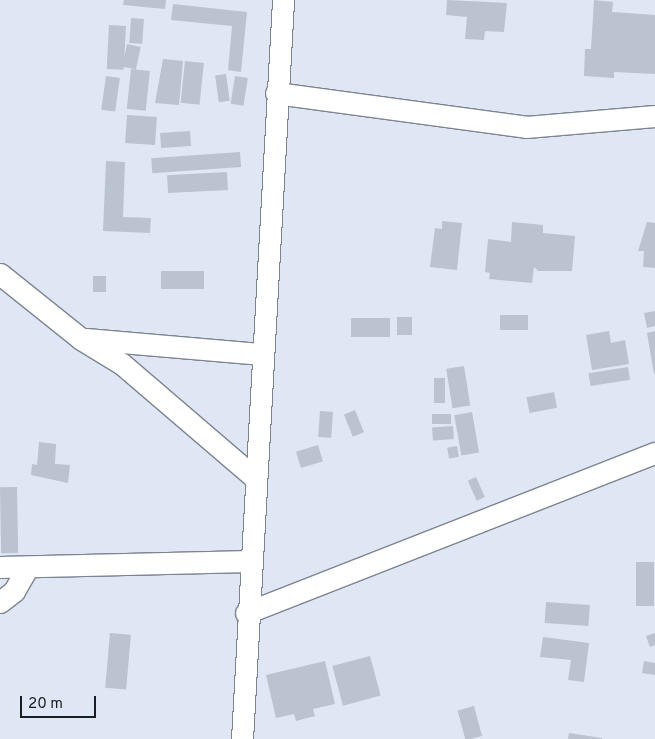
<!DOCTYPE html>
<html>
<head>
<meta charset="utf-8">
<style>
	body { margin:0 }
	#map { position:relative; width:655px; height:739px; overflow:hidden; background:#dfe7f5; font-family:Overpass,sans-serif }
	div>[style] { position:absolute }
	.building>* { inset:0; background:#bbc2d0; transform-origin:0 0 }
	.roads { filter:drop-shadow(1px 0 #7d8491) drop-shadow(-1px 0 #7d8491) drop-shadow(0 1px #7d8491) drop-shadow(0 -1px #7d8491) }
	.street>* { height:21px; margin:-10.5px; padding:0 10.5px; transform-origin:10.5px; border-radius:10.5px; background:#fff }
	span { translate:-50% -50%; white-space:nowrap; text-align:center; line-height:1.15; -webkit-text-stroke:4px #dfe7f5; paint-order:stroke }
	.scale { position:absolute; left:20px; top:696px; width:76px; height:22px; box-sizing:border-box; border:2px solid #1b1d22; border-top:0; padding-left:6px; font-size:15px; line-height:18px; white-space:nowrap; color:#1b1d22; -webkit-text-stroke:4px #dfe7f5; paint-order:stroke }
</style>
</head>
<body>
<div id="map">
	<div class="building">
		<div style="clip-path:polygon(124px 0,166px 0,165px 9px,123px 5px)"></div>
		<div style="clip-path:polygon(447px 0,507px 3px,504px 32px,485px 31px,484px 40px,465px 39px,467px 17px,446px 15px)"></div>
		<div style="clip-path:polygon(594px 0,613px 2px,612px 12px,655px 15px,655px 74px,614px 72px,614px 78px,584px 76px,585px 49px,591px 49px)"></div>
		<div style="clip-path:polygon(173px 4px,247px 12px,241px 72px,228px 70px,232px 26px,171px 20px)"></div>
		<div style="left:131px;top:18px;width:13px;height:25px;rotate:4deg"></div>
		<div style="left:109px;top:25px;width:17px;height:44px;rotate:3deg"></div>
		<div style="left:127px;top:44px;width:14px;height:23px;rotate:12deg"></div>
		<div style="clip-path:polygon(163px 59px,183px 61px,179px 105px,155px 103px)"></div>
		<div style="left:185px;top:61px;width:19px;height:42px;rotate:6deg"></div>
		<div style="left:131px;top:69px;width:19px;height:40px;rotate:6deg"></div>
		<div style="left:226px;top:74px;width:27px;height:11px;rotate:82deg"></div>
		<div style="left:106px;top:76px;width:14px;height:34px;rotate:8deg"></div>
		<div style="left:235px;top:76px;width:13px;height:28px;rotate:9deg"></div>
		<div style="left:127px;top:115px;width:30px;height:28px;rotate:4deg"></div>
		<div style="left:190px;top:131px;width:15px;height:30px;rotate:86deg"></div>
		<div style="left:240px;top:152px;width:15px;height:89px;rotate:86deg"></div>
		<div style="clip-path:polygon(106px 161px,125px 162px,123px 217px,151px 218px,150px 233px,103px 231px)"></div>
		<div style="left:227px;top:172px;width:18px;height:60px;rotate:87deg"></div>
		<div style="clip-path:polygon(442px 221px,462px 223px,457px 270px,430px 267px,435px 228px,442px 229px)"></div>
		<div style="clip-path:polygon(512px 222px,543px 225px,543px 233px,575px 236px,572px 271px,538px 271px,534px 267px,532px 283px,489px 279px,490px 273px,485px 272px,488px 239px,511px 242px)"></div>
		<div style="clip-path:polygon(647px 222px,655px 223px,655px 268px,643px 267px,644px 251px,638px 251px)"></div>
		<div style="left:204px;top:271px;width:18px;height:43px;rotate:90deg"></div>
		<div style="left:93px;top:276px;width:13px;height:16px"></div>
		<div style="clip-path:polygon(655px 311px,655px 326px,647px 328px,644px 313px)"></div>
		<div style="left:500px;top:315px;width:28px;height:15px"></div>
		<div style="left:397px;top:317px;width:15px;height:18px"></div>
		<div style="left:390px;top:318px;width:19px;height:39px;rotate:90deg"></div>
		<div style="clip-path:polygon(609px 331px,611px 343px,625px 340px,629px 364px,592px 370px,586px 335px)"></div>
		<div style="clip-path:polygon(655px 331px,655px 374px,654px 374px,647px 333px)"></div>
		<div style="left:464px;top:366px;width:40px;height:18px;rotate:81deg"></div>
		<div style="left:628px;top:367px;width:13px;height:40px;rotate:81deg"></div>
		<div style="left:434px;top:378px;width:11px;height:25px"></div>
		<div style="left:554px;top:392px;width:16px;height:28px;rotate:79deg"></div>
		<div style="left:355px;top:410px;width:24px;height:12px;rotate:68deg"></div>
		<div style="left:320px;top:411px;width:13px;height:26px;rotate:4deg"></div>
		<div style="left:472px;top:412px;width:41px;height:18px;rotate:80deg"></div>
		<div style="left:432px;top:414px;width:19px;height:10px"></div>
		<div style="left:453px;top:426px;width:13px;height:21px;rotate:86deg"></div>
		<div style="clip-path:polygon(39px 442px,56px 444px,55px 464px,70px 465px,68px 483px,31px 475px,32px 464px,37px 465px)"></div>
		<div style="left:318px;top:445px;width:17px;height:23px;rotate:73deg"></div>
		<div style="left:457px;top:446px;width:11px;height:10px;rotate:80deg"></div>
		<div style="left:476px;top:477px;width:22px;height:9px;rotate:66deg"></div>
		<div style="left:17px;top:487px;width:66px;height:17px;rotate:89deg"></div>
		<div style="left:636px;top:562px;width:18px;height:44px"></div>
		<div style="left:546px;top:602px;width:44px;height:21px;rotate:4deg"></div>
		<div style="left:110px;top:633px;width:21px;height:55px;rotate:5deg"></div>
		<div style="clip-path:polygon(655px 633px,655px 645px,650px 647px,646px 636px)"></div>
		<div style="clip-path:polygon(543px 637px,589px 643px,584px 682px,568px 680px,571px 660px,540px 657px)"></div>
		<div style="left:370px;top:656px;width:41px;height:39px;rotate:75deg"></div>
		<div style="clip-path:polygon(325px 661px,335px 704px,313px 709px,315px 716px,296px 721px,294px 714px,276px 718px,266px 675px)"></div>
		<div style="clip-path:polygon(644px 661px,655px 663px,655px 675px,642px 673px)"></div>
		<div style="left:474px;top:706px;width:31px;height:17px;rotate:75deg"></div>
		<div style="clip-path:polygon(569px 733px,602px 738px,602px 739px,568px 739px)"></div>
	</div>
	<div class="roads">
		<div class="street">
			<div style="left:276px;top:93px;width:252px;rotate:7.7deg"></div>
			<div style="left:526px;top:127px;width:129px;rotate:-4.9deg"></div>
			<div style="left:0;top:274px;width:104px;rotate:38.7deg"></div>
			<div style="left:81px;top:339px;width:48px;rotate:31.4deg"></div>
			<div style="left:122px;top:364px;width:175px;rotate:40.6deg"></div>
			<div style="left:86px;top:339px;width:177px;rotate:4.9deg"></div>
			<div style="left:0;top:567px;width:250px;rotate:-1.4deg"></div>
			<div style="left:0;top:602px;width:18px;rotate:-38deg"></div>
			<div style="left:14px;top:591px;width:28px;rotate:-60deg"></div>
			<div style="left:246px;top:613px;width:439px;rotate:-21.4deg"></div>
			<div style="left:242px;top:739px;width:740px;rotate:-86.82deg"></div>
		</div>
	</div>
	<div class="scale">20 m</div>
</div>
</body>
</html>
